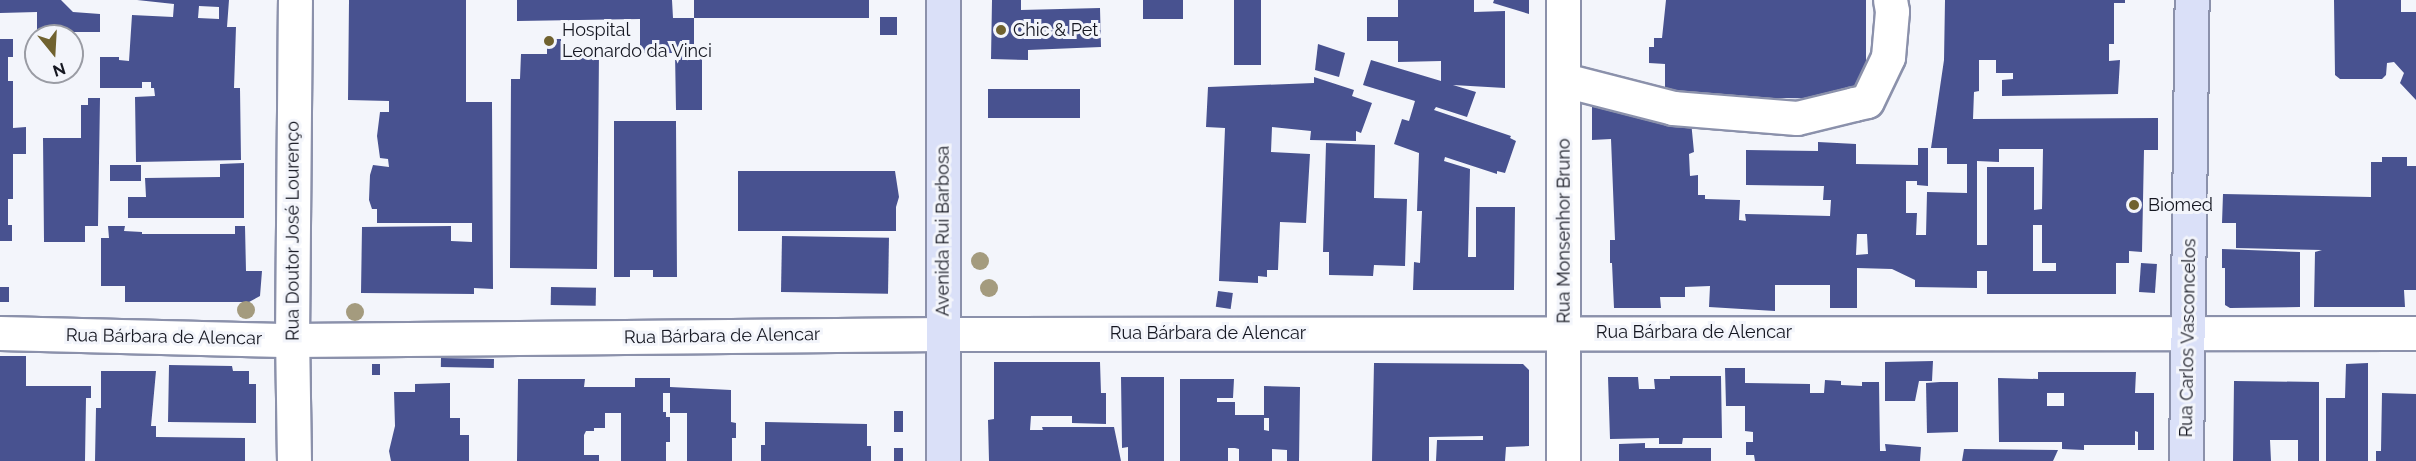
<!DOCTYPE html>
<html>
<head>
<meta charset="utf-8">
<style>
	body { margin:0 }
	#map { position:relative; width:2416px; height:461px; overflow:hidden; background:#f3f5fb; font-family:Raleway,sans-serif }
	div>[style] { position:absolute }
	.building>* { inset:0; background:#485290; transform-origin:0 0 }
	.roads { filter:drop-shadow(2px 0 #8b91ab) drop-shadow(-2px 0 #8b91ab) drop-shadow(0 2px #8b91ab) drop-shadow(0 -2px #8b91ab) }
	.minor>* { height:33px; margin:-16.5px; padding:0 16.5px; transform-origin:16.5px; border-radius:16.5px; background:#fff }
	.major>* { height:33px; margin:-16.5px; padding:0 16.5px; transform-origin:16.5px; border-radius:16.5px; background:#dae0f8 }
	.trees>* { width:18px; height:18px; margin:-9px; border-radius:50%; background:#a49b7e }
	.dots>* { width:16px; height:16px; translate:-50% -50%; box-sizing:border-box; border:3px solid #f3f5fb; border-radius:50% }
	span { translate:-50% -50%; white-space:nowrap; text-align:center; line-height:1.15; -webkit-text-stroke:6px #f3f5fb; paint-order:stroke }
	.poi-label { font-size:18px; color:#151721 }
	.left { translate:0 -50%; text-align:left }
	.street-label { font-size:18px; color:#151721 }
	.north { position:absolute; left:24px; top:24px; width:60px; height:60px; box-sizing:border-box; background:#f3f5fb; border:2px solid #9a9ca4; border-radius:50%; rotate:162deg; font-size:16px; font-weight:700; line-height:24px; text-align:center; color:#151721 }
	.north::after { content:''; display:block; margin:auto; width:21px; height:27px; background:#70622f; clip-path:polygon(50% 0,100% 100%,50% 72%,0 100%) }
</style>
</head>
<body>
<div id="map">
	<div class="building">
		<div style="clip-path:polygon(0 0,61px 0,73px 12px,100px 14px,100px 32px,37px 32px,37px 12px,0 13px)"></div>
		<div style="clip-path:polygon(evenodd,137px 0,229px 0,227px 27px,236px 27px,234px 88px,240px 88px,241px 160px,136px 162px,135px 97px,155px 96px,154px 88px,151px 88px,151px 82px,142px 82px,142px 88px,100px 88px,100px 57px,119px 57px,119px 60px,129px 61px,132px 15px,173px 17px,174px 4px,137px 0,199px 6px,219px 7px,219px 19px,198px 18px,199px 6px)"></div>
		<div style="clip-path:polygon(349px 0,466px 0,466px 102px,492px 102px,493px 289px,474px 288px,474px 294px,361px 293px,362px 227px,451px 226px,451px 241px,472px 242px,472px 223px,377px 223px,377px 209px,372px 209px,369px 200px,370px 175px,373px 165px,389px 167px,388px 159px,380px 158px,377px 136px,380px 112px,389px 112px,389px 101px,348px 100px)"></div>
		<div style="clip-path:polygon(517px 0,672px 0,673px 18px,694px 18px,694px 53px,702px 53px,702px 110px,676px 110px,675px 53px,640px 53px,640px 19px,517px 21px)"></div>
		<div style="left:694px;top:0;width:175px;height:18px"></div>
		<div style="clip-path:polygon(992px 0,1021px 0,1021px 10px,1100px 8px,1101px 47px,1028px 50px,1028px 60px,991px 59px)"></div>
		<div style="left:1143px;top:0;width:40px;height:19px"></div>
		<div style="left:1234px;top:0;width:27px;height:65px"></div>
		<div style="clip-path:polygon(1398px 0,1474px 0,1474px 12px,1505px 11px,1505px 88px,1453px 85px,1476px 92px,1467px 117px,1436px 107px,1434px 110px,1511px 136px,1510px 138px,1516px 141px,1505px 173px,1497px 171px,1497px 174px,1445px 157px,1444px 161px,1470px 169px,1468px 257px,1476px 257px,1476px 207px,1515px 207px,1514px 290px,1413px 290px,1414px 262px,1420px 263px,1422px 211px,1417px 211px,1419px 153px,1394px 144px,1402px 119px,1409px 121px,1415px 101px,1363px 85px,1371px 60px,1441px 81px,1441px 61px,1398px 62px,1398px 41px,1367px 41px,1367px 17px,1398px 17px)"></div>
		<div style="clip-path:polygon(1494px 0,1529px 0,1529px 14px,1493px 3px)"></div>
		<div style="clip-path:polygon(1666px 0,1866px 0,1866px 99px,1665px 97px,1665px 64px,1649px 63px,1649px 47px,1654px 47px,1654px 38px,1662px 38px)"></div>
		<div style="clip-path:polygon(evenodd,1945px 0,2125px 0,2125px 3px,2114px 3px,2114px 44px,2109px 44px,2109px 61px,2120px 60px,2118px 94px,2002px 96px,2002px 80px,2013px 79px,2013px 73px,1996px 73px,1996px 60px,1979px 60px,1979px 91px,1974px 92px,1973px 119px,2158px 118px,2158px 150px,2144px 150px,2142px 252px,2129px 251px,2129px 263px,2116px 263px,2116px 294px,1987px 294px,1987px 271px,1977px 271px,1977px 288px,1915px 287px,1915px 280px,1892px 269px,1857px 268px,1857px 308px,1830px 308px,1830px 285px,1775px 285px,1775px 311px,1709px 307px,1710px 286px,1685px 287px,1685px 297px,1660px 297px,1661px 308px,1614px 308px,1612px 263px,1610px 263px,1610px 240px,1615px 240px,1611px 139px,1592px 140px,1592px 96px,1691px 121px,1694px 152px,1689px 154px,1690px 176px,1698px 175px,1698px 195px,1705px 195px,1705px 199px,1740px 200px,1739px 220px,1746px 221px,1745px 214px,1830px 216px,1831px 200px,1823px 200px,1824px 186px,1746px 185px,1746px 150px,1818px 151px,1818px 142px,1856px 144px,1856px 164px,1918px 165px,1918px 148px,1928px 148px,1928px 186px,1917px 185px,1917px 181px,1906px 181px,1906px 213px,1917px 213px,1916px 235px,1926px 235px,1927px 192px,1967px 193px,1967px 164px,1947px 164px,1947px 148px,1931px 148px,1944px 60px,1945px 0,1999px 149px,2043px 149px,2042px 209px,2034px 210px,2034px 167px,1987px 167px,1987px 245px,1977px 245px,1977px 161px,1999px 162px,1999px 149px,1945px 0,2033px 225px,2042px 225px,2042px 263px,2056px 263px,2056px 271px,2033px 271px,2033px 225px,1945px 0,1857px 234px,1867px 234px,1868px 254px,1856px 255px,1857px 234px)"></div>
		<div style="clip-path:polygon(2334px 0,2401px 0,2401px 12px,2416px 12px,2416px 100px,2400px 83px,2404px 73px,2394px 62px,2387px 63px,2386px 75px,2382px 79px,2340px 79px,2335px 75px)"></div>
		<div style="left:880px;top:17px;width:17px;height:18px"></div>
		<div style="clip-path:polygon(0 39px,13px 39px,13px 57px,8px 57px,8px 81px,13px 81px,13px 128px,26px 127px,26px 154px,13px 154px,13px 199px,8px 199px,8px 225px,12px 225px,12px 241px,0 241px)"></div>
		<div style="clip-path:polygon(547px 39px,561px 39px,561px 53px,599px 53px,597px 269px,510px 268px,511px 79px,520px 79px,521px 54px,547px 54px)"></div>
		<div style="clip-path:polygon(1318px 44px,1345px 53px,1339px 77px,1315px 70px)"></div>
		<div style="clip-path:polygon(1314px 77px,1354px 90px,1352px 96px,1372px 103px,1361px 133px,1356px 131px,1356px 141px,1310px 140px,1311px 131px,1272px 127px,1271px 152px,1310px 154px,1306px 223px,1280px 222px,1278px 270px,1267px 270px,1267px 277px,1258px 276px,1258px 283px,1219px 281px,1225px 128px,1206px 127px,1208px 87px,1314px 83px)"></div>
		<div style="left:1080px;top:89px;width:29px;height:92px;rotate:90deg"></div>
		<div style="clip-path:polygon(88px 98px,100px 98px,98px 226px,85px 226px,85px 242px,44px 242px,43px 138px,81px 138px,81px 105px,88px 105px)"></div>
		<div style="clip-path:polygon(614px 121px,676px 121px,677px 277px,653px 277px,653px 270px,630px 270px,630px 277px,614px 277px)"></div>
		<div style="clip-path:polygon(1326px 143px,1375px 145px,1374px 198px,1407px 199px,1405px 266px,1374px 265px,1373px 276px,1329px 275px,1329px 252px,1323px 252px)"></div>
		<div style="clip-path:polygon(2382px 157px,2407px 157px,2407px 166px,2416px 166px,2416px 290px,2404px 290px,2405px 307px,2314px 307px,2315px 252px,2322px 250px,2236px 248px,2236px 223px,2222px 223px,2223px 194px,2371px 197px,2371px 162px,2382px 162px)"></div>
		<div style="clip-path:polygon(244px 163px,244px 218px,128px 218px,128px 197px,146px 197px,145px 178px,220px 177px,220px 164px)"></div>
		<div style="left:110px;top:165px;width:31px;height:16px"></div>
		<div style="clip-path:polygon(738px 171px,895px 171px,899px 197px,896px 207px,896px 231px,738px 231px)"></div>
		<div style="clip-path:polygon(108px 226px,125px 226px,124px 231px,142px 232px,142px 234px,235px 234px,235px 226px,245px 226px,246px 271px,262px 271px,260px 296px,249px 302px,125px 302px,125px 286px,101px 286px,101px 238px,109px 238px)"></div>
		<div style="left:782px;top:236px;width:107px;height:56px;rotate:1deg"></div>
		<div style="clip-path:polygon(2222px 249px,2300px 252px,2300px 307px,2230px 308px,2225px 305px,2225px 268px,2222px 268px)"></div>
		<div style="left:2141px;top:263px;width:16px;height:29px;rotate:4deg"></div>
		<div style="left:0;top:287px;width:9px;height:15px"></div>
		<div style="left:551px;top:287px;width:45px;height:18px;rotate:1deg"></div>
		<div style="left:1218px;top:291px;width:15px;height:16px;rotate:8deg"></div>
		<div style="clip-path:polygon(0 356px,26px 356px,26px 386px,91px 386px,91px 398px,86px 398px,85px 461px,0 461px)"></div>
		<div style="left:441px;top:358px;width:53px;height:9px;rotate:1deg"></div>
		<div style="clip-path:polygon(1933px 361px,1932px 381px,1919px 381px,1915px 401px,1885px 401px,1885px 362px)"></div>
		<div style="clip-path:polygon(994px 362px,1100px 362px,1101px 393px,1106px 393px,1106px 424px,1072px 423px,1072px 416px,1031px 416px,1030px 430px,1043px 430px,1042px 427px,1114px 427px,1121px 461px,989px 461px,988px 420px,994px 419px)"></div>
		<div style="clip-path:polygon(1374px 363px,1523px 364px,1529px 370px,1529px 446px,1506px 447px,1505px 461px,1436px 461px,1437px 440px,1483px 440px,1483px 436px,1429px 437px,1429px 461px,1372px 461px)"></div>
		<div style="clip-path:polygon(2368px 363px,2368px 461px,2326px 461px,2326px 398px,2345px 398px,2346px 364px)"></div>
		<div style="left:372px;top:364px;width:8px;height:11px"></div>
		<div style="clip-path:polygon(169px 365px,232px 366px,233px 371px,249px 371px,249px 384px,256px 384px,256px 423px,168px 422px)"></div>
		<div style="clip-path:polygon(1725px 368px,1745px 368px,1745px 383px,1810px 384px,1810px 393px,1824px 393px,1825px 380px,1841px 381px,1841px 385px,1862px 386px,1862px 382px,1879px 382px,1880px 451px,1886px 451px,1885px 444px,1921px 447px,1920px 461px,1755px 461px,1754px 455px,1746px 455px,1746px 442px,1753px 442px,1753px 432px,1745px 431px,1745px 406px,1726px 406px)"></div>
		<div style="clip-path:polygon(101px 371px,156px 371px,151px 426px,156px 426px,156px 437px,245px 438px,245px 461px,95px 461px,96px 408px,101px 408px)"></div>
		<div style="clip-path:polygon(evenodd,2038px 372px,2136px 372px,2135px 393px,2154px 393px,2154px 450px,2138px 450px,2138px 432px,2135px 431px,2135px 445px,2084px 445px,2084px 450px,2062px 449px,2062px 442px,1999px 442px,1998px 378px,2038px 379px,2038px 372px,2047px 393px,2064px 393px,2064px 406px,2047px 406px,2047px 393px)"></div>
		<div style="clip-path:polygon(1670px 376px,1721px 376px,1722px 438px,1683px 438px,1682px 444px,1659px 444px,1659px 438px,1610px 439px,1608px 377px,1638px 377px,1639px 389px,1655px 389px,1654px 379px,1670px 379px)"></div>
		<div style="clip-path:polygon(1121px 377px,1164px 377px,1164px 461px,1128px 461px,1128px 447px,1122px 448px)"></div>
		<div style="clip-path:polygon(635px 378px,670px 378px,670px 387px,731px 390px,731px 422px,736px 423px,736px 438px,732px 438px,732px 461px,687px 461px,687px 413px,670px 413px,670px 393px,663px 393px,663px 412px,666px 412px,666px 417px,670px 417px,670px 442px,666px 442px,666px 461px,621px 461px,621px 413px,605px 413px,605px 428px,594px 428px,594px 431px,586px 431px,584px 435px,584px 455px,599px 455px,599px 461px,517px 461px,518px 379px,585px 379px,584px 387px,635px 387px)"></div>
		<div style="clip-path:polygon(evenodd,1180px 379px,1234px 379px,1233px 398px,1217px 398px,1217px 402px,1235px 402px,1235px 415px,1264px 415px,1264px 386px,1300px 387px,1299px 461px,1287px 461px,1287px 450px,1272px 449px,1272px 461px,1239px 461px,1239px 449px,1235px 448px,1228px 448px,1228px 461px,1180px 461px,1180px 379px,1264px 418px,1269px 418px,1269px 431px,1264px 430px,1264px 418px)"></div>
		<div style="clip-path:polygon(2234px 381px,2319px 382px,2319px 461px,2298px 461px,2298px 440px,2270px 440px,2271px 461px,2233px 461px)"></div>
		<div style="clip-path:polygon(1940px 382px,1958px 382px,1958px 432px,1927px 433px,1926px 383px)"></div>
		<div style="clip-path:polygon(450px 383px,450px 418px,460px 418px,460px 435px,469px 435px,469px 461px,391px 461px,389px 451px,395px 426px,394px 392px,415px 392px,415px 384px)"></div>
		<div style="clip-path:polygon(2382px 393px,2416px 394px,2416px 461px,2376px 461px,2376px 451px,2381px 451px)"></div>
		<div style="left:894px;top:411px;width:9px;height:21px"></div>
		<div style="clip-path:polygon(765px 422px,867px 424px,867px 446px,871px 446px,871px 461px,761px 461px,761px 445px,765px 445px)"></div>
		<div style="clip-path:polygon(1645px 443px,1645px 448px,1711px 448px,1711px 461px,1619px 461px,1619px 444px)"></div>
		<div style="left:894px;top:448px;width:9px;height:13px"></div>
		<div style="clip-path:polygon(1964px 449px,2058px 450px,2053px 461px,1962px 461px)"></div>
	</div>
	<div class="roads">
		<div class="minor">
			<div style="left:1564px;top:80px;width:113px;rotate:14.4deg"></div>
			<div style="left:1673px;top:108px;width:124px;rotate:4.6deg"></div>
			<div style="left:1797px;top:118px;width:59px;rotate:-13.8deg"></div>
			<div style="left:1854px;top:104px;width:13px;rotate:-13deg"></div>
			<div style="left:1867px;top:101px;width:49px;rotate:-64.5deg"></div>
			<div style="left:1888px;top:57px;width:46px;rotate:-85deg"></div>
			<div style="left:1892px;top:11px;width:11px;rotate:-100deg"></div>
			<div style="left:0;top:333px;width:292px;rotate:1.4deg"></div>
			<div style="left:292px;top:340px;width:650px;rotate:-0.53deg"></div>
			<div style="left:942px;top:334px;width:1474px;rotate:-0.04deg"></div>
			<div style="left:294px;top:461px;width:121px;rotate:-90.9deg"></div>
			<div style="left:292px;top:340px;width:340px;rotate:-89.5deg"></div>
			<div style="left:1563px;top:461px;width:461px;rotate:-90deg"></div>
		</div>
		<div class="major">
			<div style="left:943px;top:461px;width:461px;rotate:-90deg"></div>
			<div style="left:2186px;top:461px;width:461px;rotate:-89.3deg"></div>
		</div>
	</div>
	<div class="trees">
		<div style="left:980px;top:261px"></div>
		<div style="left:989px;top:288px"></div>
		<div style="left:246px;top:310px"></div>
		<div style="left:355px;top:312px"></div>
	</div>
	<div class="dots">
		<div style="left:1001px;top:30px;background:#70622f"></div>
		<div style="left:549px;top:41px;background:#70622f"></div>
		<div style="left:2134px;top:205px;background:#70622f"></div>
	</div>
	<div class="poi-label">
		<span class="left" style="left:1013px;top:30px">Chic &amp; Pet</span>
		<span class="left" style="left:562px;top:41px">Hospital<br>Leonardo da Vinci</span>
		<span class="left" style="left:2148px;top:205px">Biomed</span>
	</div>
	<div class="street-label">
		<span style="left:293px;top:231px;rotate:-90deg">Rua Doutor José Lourenço</span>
		<span style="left:943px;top:231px;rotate:-90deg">Avenida Rui Barbosa</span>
		<span style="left:1564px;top:231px;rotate:-90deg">Rua Monsenhor Bruno</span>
		<span style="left:1694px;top:332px">Rua Bárbara de Alencar</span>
		<span style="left:1208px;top:333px">Rua Bárbara de Alencar</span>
		<span style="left:722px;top:336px;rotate:-1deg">Rua Bárbara de Alencar</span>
		<span style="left:164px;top:337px;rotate:1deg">Rua Bárbara de Alencar</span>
		<span style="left:2188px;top:338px;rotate:-89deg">Rua Carlos Vasconcelos</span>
	</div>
	<div class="north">N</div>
</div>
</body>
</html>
